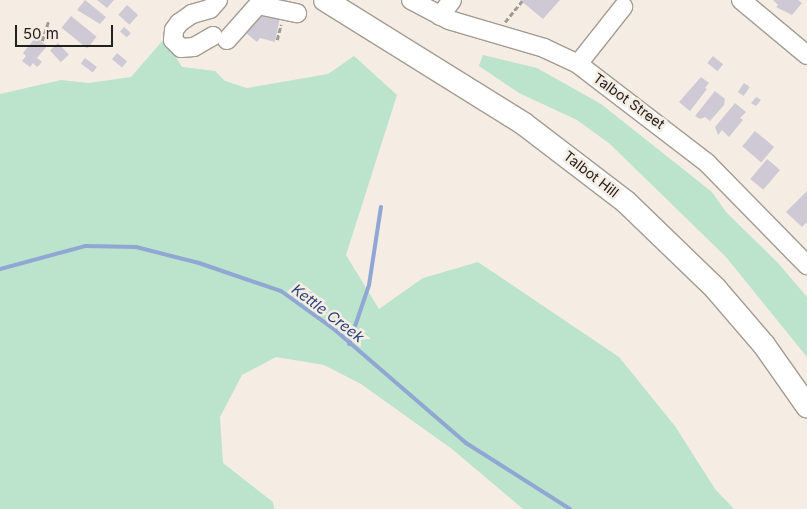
<!DOCTYPE html>
<html>
<head>
<meta charset="utf-8">
<style>
	body { margin:0 }
	#map { position:relative; width:807px; height:509px; overflow:hidden; background:#f5ede3; font-family:Inter,sans-serif }
	div>[style] { position:absolute }
	.green>* { inset:0; background:#bce3cc }
	.stream>* { height:4px; margin:-2px; padding:0 2px; transform-origin:2px; border-radius:2px; background:#90a6d3 }
	.building>* { inset:0; background:#cec9d5; transform-origin:0 0 }
	.path>* { height:2.5px; margin-top:-1.25px; transform-origin:0; background:repeating-linear-gradient(90deg,#a09a93 0 5px,transparent 0 7.5px) }
	.roads { filter:drop-shadow(1px 0 #a39c92) drop-shadow(-1px 0 #a39c92) drop-shadow(0 1px #a39c92) drop-shadow(0 -1px #a39c92) }
	.minor>* { height:18px; margin:-9px; padding:0 9px; transform-origin:9px; border-radius:9px; background:#fff }
	.major>* { height:22px; margin:-11px; padding:0 11px; transform-origin:11px; border-radius:11px; background:#fff }
	span { translate:-50% -50%; white-space:nowrap; text-align:center; line-height:1.15; -webkit-text-stroke:5px #f5ede3; paint-order:stroke }
	.street-label { font-size:14px; color:#23201c }
	.water-label { font-size:15px; color:#2c447d; font-style:italic }
	.scale { position:absolute; left:15px; top:25px; width:98px; height:22px; box-sizing:border-box; border:2px solid #23201c; border-top:0; padding-left:6px; font-size:15px; line-height:18px; white-space:nowrap; color:#23201c; -webkit-text-stroke:4px #f5ede3; paint-order:stroke }
</style>
</head>
<body>
<div id="map">
	<div class="green">
		<div style="clip-path:polygon(164px 39px,182px 67px,215px 71px,225px 81px,247px 88px,328px 74px,354px 56px,397px 95px,346px 255px,379px 309px,423px 278px,478px 262px,619px 357px,675px 426px,715px 489px,734px 509px,523px 509px,452px 449px,361px 384px,324px 365px,276px 357px,242px 375px,220px 417px,223px 463px,273px 502px,274px 509px,0 509px,0 94px,61px 80px,88px 83px,131px 77px)"></div>
		<div style="clip-path:polygon(483px 55px,537px 68px,601px 104px,712px 192px,726px 212px,778px 263px,807px 297px,807px 357px,726px 257px,610px 144px,577px 120px,519px 93px,479px 66px)"></div>
	</div>
	<div class="stream">
		<div style="left:0;top:269px;width:88px;rotate:-15.1deg"></div>
		<div style="left:85px;top:246px;width:51px;rotate:1.1deg"></div>
		<div style="left:136px;top:247px;width:65px;rotate:14.3deg"></div>
		<div style="left:199px;top:263px;width:87px;rotate:18.9deg"></div>
		<div style="left:281px;top:291px;width:67px;rotate:35.8deg"></div>
		<div style="left:335px;top:330px;width:173px;rotate:40.8deg"></div>
		<div style="left:466px;top:443px;width:123px;rotate:32.4deg"></div>
		<div style="left:349px;top:344px;width:62px;rotate:-71.3deg"></div>
		<div style="left:369px;top:285px;width:79px;rotate:-81.3deg"></div>
	</div>
	<div class="building">
		<div style="clip-path:polygon(85px 0,106px 17px,100px 24px,77px 10px)"></div>
		<div style="clip-path:polygon(97px 0,114px 0,107px 8px)"></div>
		<div style="clip-path:polygon(520px 0,560px 0,543px 19px)"></div>
		<div style="clip-path:polygon(773px 0,798px 0,802px 3px,792px 15px,776px 7px,778px 5px)"></div>
		<div style="left:127px;top:5px;width:15px;height:13px;rotate:42deg"></div>
		<div style="clip-path:polygon(258px 13px,280px 17px,275px 42px,260px 38px,257px 42px,246px 33px,247px 26px)"></div>
		<div style="left:71px;top:16px;width:33px;height:15px;rotate:39deg"></div>
		<div style="left:124px;top:27px;width:9px;height:6px;rotate:41deg"></div>
		<div style="clip-path:polygon(36px 37px,47px 46px,37px 58px,42px 62px,37px 67px,33px 63px,30px 67px,22px 61px,26px 56px,23px 53px)"></div>
		<div style="left:58px;top:43px;width:16px;height:11px;rotate:47deg"></div>
		<div style="left:117px;top:53px;width:13px;height:8px;rotate:39deg"></div>
		<div style="left:713px;top:56px;width:13px;height:9px;rotate:39deg"></div>
		<div style="left:85px;top:58px;width:15px;height:7px;rotate:37deg"></div>
		<div style="clip-path:polygon(701px 77px,709px 83px,705px 88px,707px 89px,690px 111px,679px 102px)"></div>
		<div style="left:744px;top:83px;width:7px;height:11px;rotate:34deg"></div>
		<div style="clip-path:polygon(715px 91px,725px 99px,724px 105px,710px 121px,705px 117px,700px 119px,695px 116px)"></div>
		<div style="clip-path:polygon(756px 97px,761px 100px,756px 106px,751px 103px)"></div>
		<div style="clip-path:polygon(735px 103px,746px 112px,740px 118px,743px 120px,729px 137px,722px 130px,718px 135px,715px 127px)"></div>
		<div style="left:755px;top:131px;width:25px;height:20px;rotate:40deg"></div>
		<div style="left:767px;top:159px;width:17px;height:26px;rotate:40deg"></div>
		<div style="clip-path:polygon(807px 191px,807px 222px,802px 227px,786px 212px)"></div>
	</div>
	<div class="path">
		<div style="left:505px;top:22px;width:27px;rotate:-51deg"></div>
		<div style="left:277px;top:40px;width:16px;rotate:-76deg"></div>
		<div style="left:42px;top:41px;width:22px;rotate:-72deg"></div>
	</div>
	<div class="roads">
		<div class="minor">
			<div style="left:411px;top:0;width:43px;rotate:27.8deg"></div>
			<div style="left:449px;top:20px;width:99px;rotate:16.4deg"></div>
			<div style="left:544px;top:48px;width:38px;rotate:25deg"></div>
			<div style="left:578px;top:64px;width:163px;rotate:37.5deg"></div>
			<div style="left:707px;top:163px;width:143px;rotate:45.6deg"></div>
			<div style="left:741px;top:0;width:86px;rotate:39.8deg"></div>
			<div style="left:440px;top:16px;width:20px;rotate:-53deg"></div>
			<div style="left:213px;top:36px;width:22px;rotate:150deg"></div>
			<div style="left:194px;top:47px;width:13px;rotate:176deg"></div>
			<div style="left:181px;top:48px;width:11px;rotate:-135deg"></div>
			<div style="left:173px;top:40px;width:10px;rotate:-84deg"></div>
			<div style="left:174px;top:30px;width:9px;rotate:-54deg"></div>
			<div style="left:179px;top:23px;width:16px;rotate:-35deg"></div>
			<div style="left:192px;top:14px;width:19px;rotate:-16deg"></div>
			<div style="left:210px;top:9px;width:12px;rotate:-48deg"></div>
			<div style="left:227px;top:40px;width:47px;rotate:-48.5deg"></div>
			<div style="left:258px;top:5px;width:40px;rotate:12deg"></div>
			<div style="left:578px;top:64px;width:73px;rotate:-51.7deg"></div>
		</div>
		<div class="major">
			<div style="left:325px;top:0;width:234px;rotate:31.9deg"></div>
			<div style="left:524px;top:124px;width:128px;rotate:37.4deg"></div>
			<div style="left:626px;top:202px;width:124px;rotate:44deg"></div>
			<div style="left:715px;top:288px;width:75px;rotate:49.3deg"></div>
			<div style="left:764px;top:345px;width:75px;rotate:54.8deg"></div>
		</div>
	</div>
	<div class="street-label">
		<span style="left:629px;top:101px;rotate:36deg">Talbot Street</span>
		<span style="left:591px;top:174px;rotate:38deg">Talbot Hill</span>
	</div>
	<div class="water-label">
		<span style="left:328px;top:313px;rotate:37deg">Kettle Creek</span>
	</div>
	<div class="scale">50 m</div>
</div>
</body>
</html>
